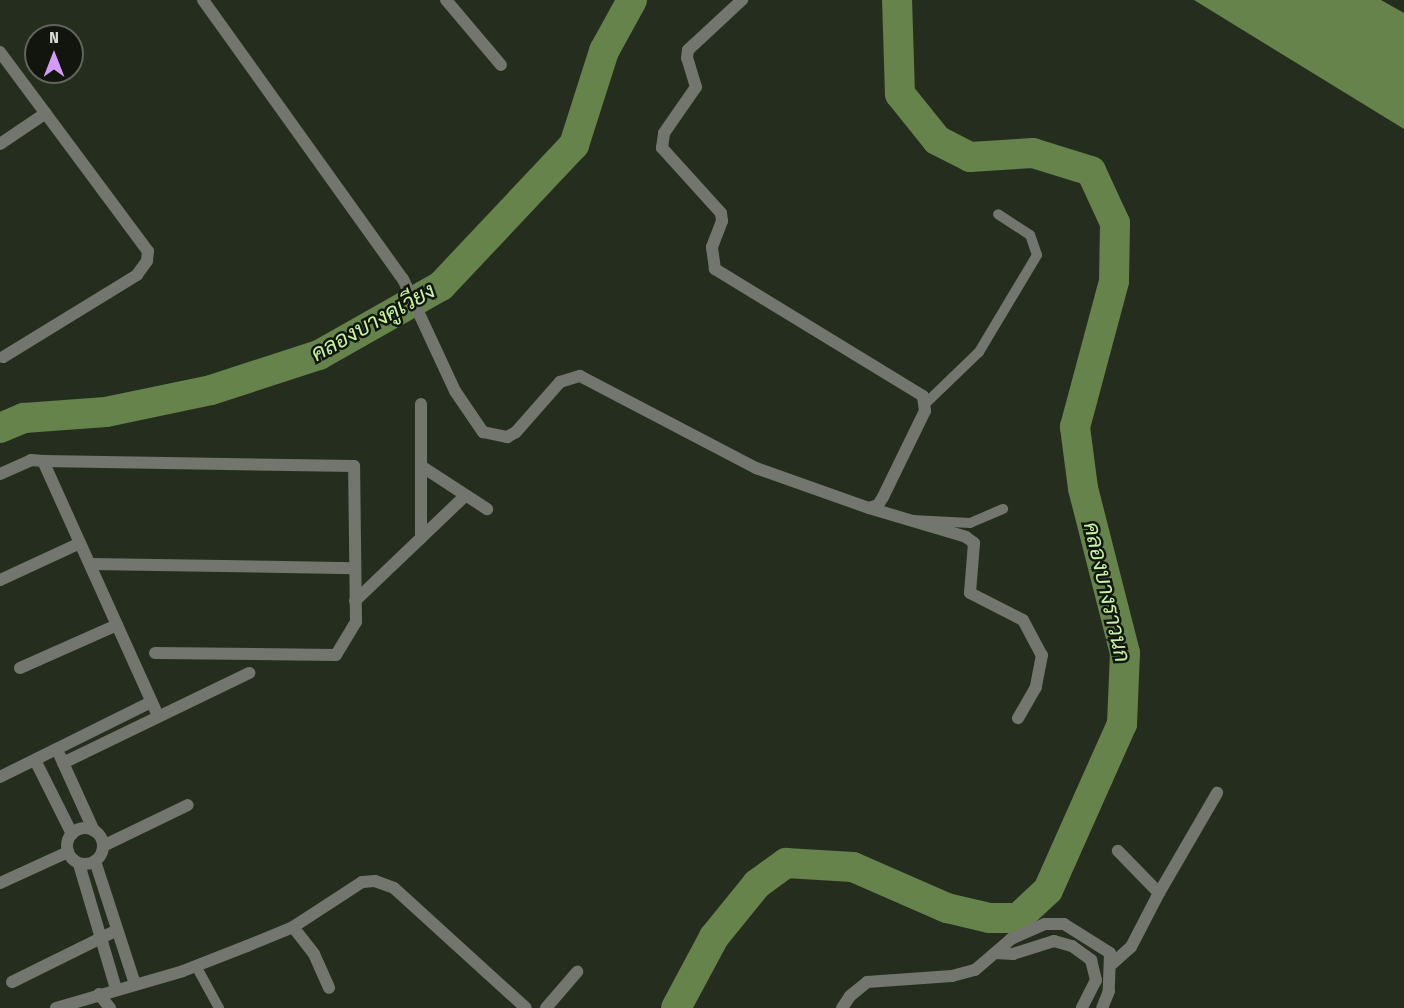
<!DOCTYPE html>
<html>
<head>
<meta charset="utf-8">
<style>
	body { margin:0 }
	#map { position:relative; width:1404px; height:1008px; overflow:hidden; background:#252e1e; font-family:"Fira Sans Condensed",Sarabun,sans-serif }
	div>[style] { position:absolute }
	.water>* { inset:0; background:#65834a }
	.river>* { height:30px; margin:-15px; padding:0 15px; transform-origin:15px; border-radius:15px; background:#65834a }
	.service>* { height:10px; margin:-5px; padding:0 5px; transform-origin:5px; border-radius:5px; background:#72766e }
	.minor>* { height:12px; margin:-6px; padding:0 6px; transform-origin:6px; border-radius:6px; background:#72766e }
	.minor>.ring { margin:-6px; padding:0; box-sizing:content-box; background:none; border:12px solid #72766e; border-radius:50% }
	.tertiary>* { height:12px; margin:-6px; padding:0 6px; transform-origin:6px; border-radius:6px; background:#72766e }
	span { translate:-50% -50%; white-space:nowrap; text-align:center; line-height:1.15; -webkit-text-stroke:5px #11150e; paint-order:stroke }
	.water-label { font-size:22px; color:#c6f4a0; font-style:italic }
	.north { position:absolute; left:24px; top:24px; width:60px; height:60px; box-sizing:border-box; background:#11150e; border:2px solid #60655c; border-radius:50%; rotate:0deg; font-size:16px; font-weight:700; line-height:24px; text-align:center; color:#d6dcd2 }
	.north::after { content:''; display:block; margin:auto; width:21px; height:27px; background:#d69bfa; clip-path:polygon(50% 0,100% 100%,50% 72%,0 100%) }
</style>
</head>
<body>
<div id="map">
	<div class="water">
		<div style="clip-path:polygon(1194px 0,1381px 0,1404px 13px,1404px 129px)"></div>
	</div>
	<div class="river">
		<div style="left:0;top:428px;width:26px;rotate:-23deg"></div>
		<div style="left:24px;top:418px;width:82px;rotate:-4.2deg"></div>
		<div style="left:106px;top:412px;width:107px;rotate:-11.8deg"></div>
		<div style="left:211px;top:390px;width:114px;rotate:-18deg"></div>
		<div style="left:319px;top:355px;width:140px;rotate:-29.5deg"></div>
		<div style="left:441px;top:286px;width:194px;rotate:-46.7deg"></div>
		<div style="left:574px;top:145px;width:99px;rotate:-72.3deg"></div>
		<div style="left:604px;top:51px;width:58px;rotate:-61.2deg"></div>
		<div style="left:676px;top:1008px;width:81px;rotate:-61.8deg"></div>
		<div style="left:714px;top:937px;width:68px;rotate:-50.9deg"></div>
		<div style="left:757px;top:884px;width:36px;rotate:-36deg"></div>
		<div style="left:786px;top:863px;width:67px;rotate:3.4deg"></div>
		<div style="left:853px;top:867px;width:103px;rotate:23.6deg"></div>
		<div style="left:947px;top:908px;width:43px;rotate:13.4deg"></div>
		<div style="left:989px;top:918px;width:29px"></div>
		<div style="left:1018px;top:918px;width:41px;rotate:-43deg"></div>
		<div style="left:1048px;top:890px;width:182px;rotate:-66deg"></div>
		<div style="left:1122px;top:724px;width:71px;rotate:-87.6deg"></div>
		<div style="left:1125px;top:653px;width:170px;rotate:-104.3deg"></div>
		<div style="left:1083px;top:488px;width:62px;rotate:-97.5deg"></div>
		<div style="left:1075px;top:427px;width:151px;rotate:-75deg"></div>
		<div style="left:1114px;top:281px;width:58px;rotate:-89deg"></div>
		<div style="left:1115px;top:223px;width:57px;rotate:-114.8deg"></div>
		<div style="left:1091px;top:171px;width:61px;rotate:-162.8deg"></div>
		<div style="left:1033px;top:153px;width:63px;rotate:176.4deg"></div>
		<div style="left:970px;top:157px;width:37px;rotate:-153deg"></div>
		<div style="left:937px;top:140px;width:59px;rotate:-128.8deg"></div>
		<div style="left:900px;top:94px;width:94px;rotate:-91.8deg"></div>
	</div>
	<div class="service">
		<div style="left:926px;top:403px;width:74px;rotate:-43.9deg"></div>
		<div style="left:979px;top:352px;width:113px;rotate:-59.1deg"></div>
		<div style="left:1037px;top:255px;width:21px;rotate:-109deg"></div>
		<div style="left:1030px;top:235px;width:38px;rotate:-147deg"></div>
		<div style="left:912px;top:520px;width:58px;rotate:3deg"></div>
		<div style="left:970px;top:523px;width:36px;rotate:-23deg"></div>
		<div style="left:196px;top:966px;width:48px;rotate:61.3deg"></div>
	</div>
	<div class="minor">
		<div style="left:203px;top:0;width:343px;rotate:54.4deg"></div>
		<div style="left:403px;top:279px;width:123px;rotate:65.1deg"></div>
		<div style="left:455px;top:391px;width:50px;rotate:55.7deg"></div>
		<div style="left:483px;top:432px;width:25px;rotate:12deg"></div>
		<div style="left:507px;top:437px;width:10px;rotate:-29deg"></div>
		<div style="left:516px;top:432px;width:67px;rotate:-48.7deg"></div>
		<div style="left:560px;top:382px;width:21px;rotate:-17deg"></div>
		<div style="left:580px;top:376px;width:199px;rotate:27.6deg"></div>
		<div style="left:756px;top:468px;width:120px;rotate:19.5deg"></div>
		<div style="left:869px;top:508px;width:9px;rotate:-18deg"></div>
		<div style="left:878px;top:505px;width:9px;rotate:-58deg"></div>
		<div style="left:883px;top:497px;width:96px;rotate:-64deg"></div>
		<div style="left:925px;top:411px;width:15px;rotate:-98deg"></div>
		<div style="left:923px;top:396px;width:244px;rotate:-148.6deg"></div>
		<div style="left:715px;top:269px;width:22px;rotate:-98deg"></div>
		<div style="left:712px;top:247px;width:28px;rotate:-69deg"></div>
		<div style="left:722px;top:221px;width:8px;rotate:-97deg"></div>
		<div style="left:721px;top:213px;width:88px;rotate:-132.2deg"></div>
		<div style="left:662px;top:148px;width:15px;rotate:-82deg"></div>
		<div style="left:664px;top:133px;width:56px;rotate:-55.2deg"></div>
		<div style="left:696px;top:87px;width:30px;rotate:-107deg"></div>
		<div style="left:687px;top:58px;width:8px;rotate:-83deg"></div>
		<div style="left:688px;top:50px;width:74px;rotate:-42.8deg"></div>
		<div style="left:446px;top:0;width:85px;rotate:49.8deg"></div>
		<div style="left:0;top:52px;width:248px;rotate:53.4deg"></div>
		<div style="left:148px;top:251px;width:10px;rotate:96deg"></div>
		<div style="left:147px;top:261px;width:17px;rotate:126deg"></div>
		<div style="left:137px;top:275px;width:157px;rotate:148.5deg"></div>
		<div style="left:0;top:144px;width:55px;rotate:-34deg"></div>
		<div style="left:421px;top:466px;width:79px;rotate:33.1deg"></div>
		<div style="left:0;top:474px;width:34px;rotate:-24deg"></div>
		<div style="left:31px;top:460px;width:12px;rotate:5deg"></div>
		<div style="left:869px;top:508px;width:101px;rotate:16.6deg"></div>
		<div style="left:966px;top:537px;width:10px;rotate:37deg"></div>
		<div style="left:974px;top:543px;width:50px;rotate:94.6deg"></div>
		<div style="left:970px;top:593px;width:59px;rotate:27deg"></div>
		<div style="left:1023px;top:620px;width:40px;rotate:62deg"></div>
		<div style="left:1042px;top:655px;width:33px;rotate:101deg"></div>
		<div style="left:1036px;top:687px;width:36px;rotate:120deg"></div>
		<div style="left:421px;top:538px;width:134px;rotate:-90deg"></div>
		<div style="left:90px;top:564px;width:265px;rotate:0.9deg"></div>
		<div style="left:0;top:580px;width:88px;rotate:-24.8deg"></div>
		<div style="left:355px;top:601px;width:153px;rotate:-43.7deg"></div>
		<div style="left:155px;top:653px;width:181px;rotate:0.6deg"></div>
		<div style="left:336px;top:655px;width:39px;rotate:-59deg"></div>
		<div style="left:356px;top:622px;width:156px;rotate:-90.7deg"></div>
		<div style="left:354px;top:466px;width:311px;rotate:-179.1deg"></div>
		<div style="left:43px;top:461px;width:280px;rotate:65.7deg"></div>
		<div style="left:20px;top:668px;width:106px;rotate:-23.9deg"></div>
		<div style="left:60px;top:756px;width:82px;rotate:65.6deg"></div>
		<div style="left:35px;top:760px;width:83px;rotate:63.4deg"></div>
		<div style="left:63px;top:763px;width:207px;rotate:-25.8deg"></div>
		<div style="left:0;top:777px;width:169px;rotate:-26.4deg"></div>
		<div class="ring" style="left:67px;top:828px;width:24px;height:24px"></div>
		<div style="left:103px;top:846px;width:94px;rotate:-25.8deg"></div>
		<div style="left:95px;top:861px;width:129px;rotate:72deg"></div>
		<div style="left:79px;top:864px;width:130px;rotate:73.5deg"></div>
		<div style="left:0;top:883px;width:75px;rotate:-24.5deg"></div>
		<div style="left:1159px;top:893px;width:116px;rotate:-59.9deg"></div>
		<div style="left:293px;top:927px;width:34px;rotate:52deg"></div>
		<div style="left:314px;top:954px;width:37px;rotate:66deg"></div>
		<div style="left:995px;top:953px;width:18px;rotate:3deg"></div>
		<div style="left:1013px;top:954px;width:43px;rotate:-17.6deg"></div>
		<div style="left:1054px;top:941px;width:19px;rotate:16deg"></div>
		<div style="left:1072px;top:946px;width:24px;rotate:36deg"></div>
		<div style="left:1091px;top:960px;width:21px;rotate:76deg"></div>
		<div style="left:1096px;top:980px;width:31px;rotate:117deg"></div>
		<div style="left:1113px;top:963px;width:24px;rotate:-42deg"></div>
		<div style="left:1131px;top:947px;width:61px;rotate:-62.6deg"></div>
		<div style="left:1159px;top:893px;width:59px;rotate:-134.3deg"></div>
		<div style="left:12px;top:982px;width:117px;rotate:-26.3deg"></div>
		<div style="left:99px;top:994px;width:18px;rotate:52deg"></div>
		<div style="left:546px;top:1008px;width:48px;rotate:-49.3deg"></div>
		<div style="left:842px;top:1008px;width:14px;rotate:-56deg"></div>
		<div style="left:850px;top:996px;width:22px;rotate:-39deg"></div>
		<div style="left:867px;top:982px;width:85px;rotate:-4deg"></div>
		<div style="left:952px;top:976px;width:24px;rotate:-15deg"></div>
		<div style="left:975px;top:970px;width:48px;rotate:-40.7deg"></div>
		<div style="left:1011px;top:939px;width:37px;rotate:-24deg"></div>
		<div style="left:1045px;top:924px;width:19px"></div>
		<div style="left:1064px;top:924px;width:54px;rotate:32.2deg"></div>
		<div style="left:1110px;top:953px;width:38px;rotate:92deg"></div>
		<div style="left:1109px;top:991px;width:18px;rotate:112deg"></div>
	</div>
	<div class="tertiary">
		<div style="left:56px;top:1008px;width:132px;rotate:-16.2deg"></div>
		<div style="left:183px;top:971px;width:69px;rotate:-21.3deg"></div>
		<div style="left:247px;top:946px;width:50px;rotate:-22.4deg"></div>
		<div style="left:293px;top:927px;width:82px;rotate:-33.1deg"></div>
		<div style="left:362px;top:882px;width:13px;rotate:-4deg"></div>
		<div style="left:375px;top:881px;width:20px;rotate:20deg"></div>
		<div style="left:394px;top:888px;width:178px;rotate:42.3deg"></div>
	</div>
	<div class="water-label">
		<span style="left:373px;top:322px;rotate:-29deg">คลองบางคูเวียง</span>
		<span style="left:1107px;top:592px;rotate:77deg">คลองบางราวนก</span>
	</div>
	<div class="north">N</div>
</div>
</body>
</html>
